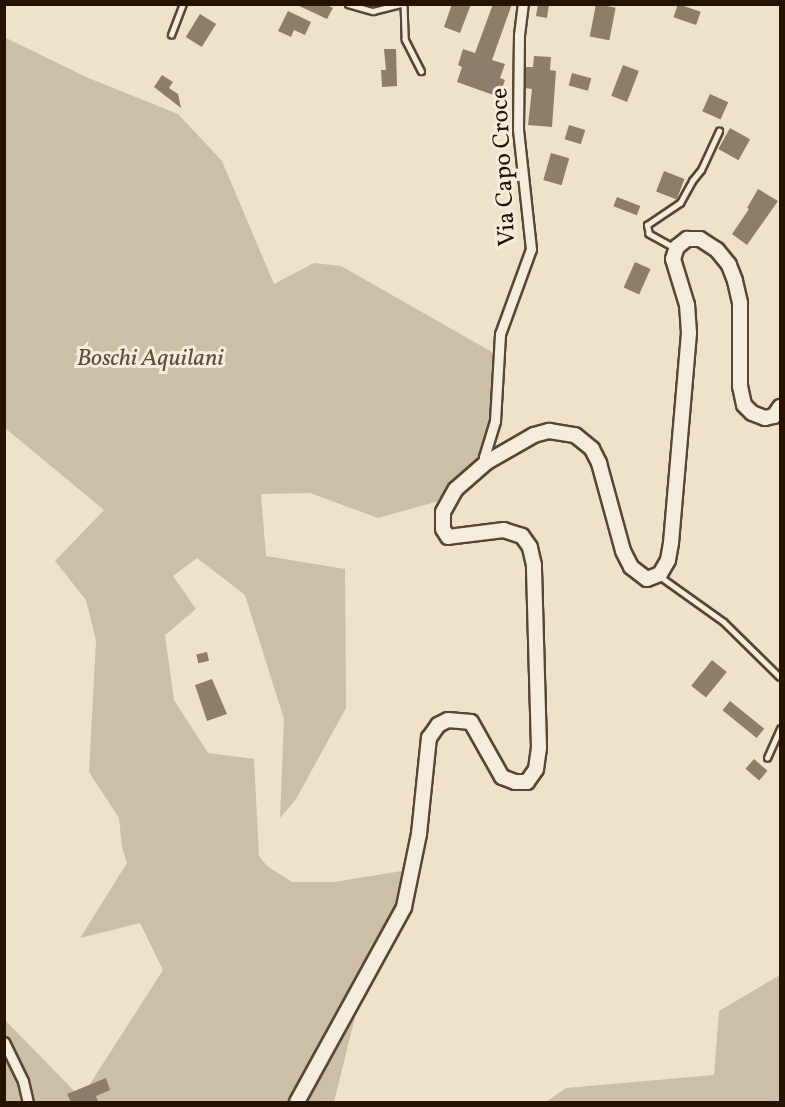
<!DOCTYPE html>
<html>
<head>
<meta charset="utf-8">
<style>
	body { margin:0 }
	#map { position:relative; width:785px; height:1107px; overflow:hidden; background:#eee2c9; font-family:Vollkorn,serif }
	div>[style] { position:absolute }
	.green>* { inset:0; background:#ccbfa7 }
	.building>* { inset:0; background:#8e7e69; transform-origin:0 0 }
	.roads { filter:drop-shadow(2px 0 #584632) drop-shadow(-2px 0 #584632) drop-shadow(0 2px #584632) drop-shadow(0 -2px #584632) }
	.service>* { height:4.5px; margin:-2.25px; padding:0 2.25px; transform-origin:2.25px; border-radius:2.25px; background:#f4ecdc }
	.minor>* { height:9px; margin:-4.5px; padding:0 4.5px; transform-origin:4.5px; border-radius:4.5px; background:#f4ecdc }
	.secondary>* { height:14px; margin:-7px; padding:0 7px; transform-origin:7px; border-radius:7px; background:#f4ecdc }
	span { translate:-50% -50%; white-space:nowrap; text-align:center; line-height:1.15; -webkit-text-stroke:6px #f4ecdc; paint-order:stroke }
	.street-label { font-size:24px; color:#261200 }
	.park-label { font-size:24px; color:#604f3a; font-style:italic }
	.frame { position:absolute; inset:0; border:6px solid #261200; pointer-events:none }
</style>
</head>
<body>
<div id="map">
	<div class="green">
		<div style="clip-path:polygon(4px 37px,86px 77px,178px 114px,222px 161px,274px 284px,314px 263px,341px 266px,492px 352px,498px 364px,494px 410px,484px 457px,468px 467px,439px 501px,378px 518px,310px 493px,261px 494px,266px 556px,345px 569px,346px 708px,296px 799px,280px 818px,284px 719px,245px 595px,197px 558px,173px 576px,196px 609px,165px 635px,174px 700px,208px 753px,254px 759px,259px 856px,267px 866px,292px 882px,334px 882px,408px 870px,399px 905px,362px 989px,334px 1102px,5px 1102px,5px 1020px,81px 1098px,163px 970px,140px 923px,80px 938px,127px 863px,122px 847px,119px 818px,89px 772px,96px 640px,86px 600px,55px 561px,104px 510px,5px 428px)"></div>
		<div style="clip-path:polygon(780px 975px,780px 1102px,546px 1102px,566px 1088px,714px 1075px,719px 1011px)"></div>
	</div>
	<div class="building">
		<div style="clip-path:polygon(295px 4px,325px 4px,333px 8px,327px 19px)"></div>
		<div style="clip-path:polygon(452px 4px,471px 4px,460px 33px,444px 27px)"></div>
		<div style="clip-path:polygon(493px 4px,512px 4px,492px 60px,505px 64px,500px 78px,505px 80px,499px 97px,457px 82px,462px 67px,458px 65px,463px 49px,475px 53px)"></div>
		<div style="clip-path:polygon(538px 4px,549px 4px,547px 18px,536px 16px)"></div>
		<div style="left:596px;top:4px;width:20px;height:33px;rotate:11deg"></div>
		<div style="left:678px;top:4px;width:24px;height:14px;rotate:19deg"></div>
		<div style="clip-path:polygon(288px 11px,311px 22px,305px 35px,294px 30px,291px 37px,278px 31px)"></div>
		<div style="left:200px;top:14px;width:19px;height:27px;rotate:32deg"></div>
		<div style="clip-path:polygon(384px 49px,396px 49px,397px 86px,382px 87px,381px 70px,386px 70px)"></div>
		<div style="clip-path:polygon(534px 56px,551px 57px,550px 70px,556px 71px,552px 127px,528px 125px,532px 89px,525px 88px,525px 67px,533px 67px)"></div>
		<div style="left:623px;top:65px;width:17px;height:33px;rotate:21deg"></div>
		<div style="left:572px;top:73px;width:20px;height:13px;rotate:15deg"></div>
		<div style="clip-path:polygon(162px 75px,173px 82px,169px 88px,178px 94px,181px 108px,154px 87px)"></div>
		<div style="left:710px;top:94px;width:20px;height:19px;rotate:24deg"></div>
		<div style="left:569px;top:125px;width:17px;height:15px;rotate:17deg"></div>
		<div style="left:730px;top:128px;width:23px;height:24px;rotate:29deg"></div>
		<div style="left:551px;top:153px;width:19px;height:28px;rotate:16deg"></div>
		<div style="left:664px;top:171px;width:22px;height:22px;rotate:21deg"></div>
		<div style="clip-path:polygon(758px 189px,778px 201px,747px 245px,732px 234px,749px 209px,747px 208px)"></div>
		<div style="left:617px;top:197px;width:25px;height:10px;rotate:21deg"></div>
		<div style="left:635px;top:262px;width:17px;height:28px;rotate:24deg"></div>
		<div style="left:207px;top:652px;width:9px;height:11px;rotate:77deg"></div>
		<div style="left:712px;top:660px;width:19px;height:33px;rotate:39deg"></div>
		<div style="clip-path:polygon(212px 679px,227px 714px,207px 721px,195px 685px)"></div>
		<div style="left:730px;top:701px;width:44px;height:12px;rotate:39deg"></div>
		<div style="left:754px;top:759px;width:18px;height:13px;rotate:41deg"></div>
		<div style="clip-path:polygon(106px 1078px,110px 1090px,96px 1096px,98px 1102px,71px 1102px,67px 1094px)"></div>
	</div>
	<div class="roads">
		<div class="service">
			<div style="left:348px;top:4px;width:26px;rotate:16deg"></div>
			<div style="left:373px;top:11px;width:29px;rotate:-14deg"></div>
			<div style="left:404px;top:4px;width:35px;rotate:88deg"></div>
			<div style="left:405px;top:39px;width:36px;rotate:63deg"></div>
			<div style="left:171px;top:35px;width:33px;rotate:-69deg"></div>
			<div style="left:674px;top:248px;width:29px;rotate:-151deg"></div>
			<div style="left:649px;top:234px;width:9px;rotate:-103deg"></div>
			<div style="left:647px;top:225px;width:40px;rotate:-34deg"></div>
			<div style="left:680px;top:203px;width:25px;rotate:-61deg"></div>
			<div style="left:692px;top:181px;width:14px;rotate:-51deg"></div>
			<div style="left:701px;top:170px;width:43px;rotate:-65.2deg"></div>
			<div style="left:661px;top:577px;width:77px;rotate:35.5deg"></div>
			<div style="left:724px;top:622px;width:78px;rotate:44.5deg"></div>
			<div style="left:767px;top:758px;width:32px;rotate:-66deg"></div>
		</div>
		<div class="minor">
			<div style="left:487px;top:462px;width:6px;rotate:-121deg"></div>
			<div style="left:484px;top:457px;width:38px;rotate:-73deg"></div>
			<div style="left:495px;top:421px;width:87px;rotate:-86.7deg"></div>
			<div style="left:500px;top:334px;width:90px;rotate:-70deg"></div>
			<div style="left:531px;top:249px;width:121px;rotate:-96.2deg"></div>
			<div style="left:518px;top:129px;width:94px;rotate:-89.4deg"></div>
			<div style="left:519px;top:35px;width:31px;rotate:-83deg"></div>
			<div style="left:4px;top:1042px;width:43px;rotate:64deg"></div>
			<div style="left:23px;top:1081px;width:22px;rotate:77deg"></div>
		</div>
		<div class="secondary">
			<div style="left:297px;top:1102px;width:222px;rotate:-61.2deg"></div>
			<div style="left:404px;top:907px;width:75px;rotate:-78.4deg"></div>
			<div style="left:419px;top:834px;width:97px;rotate:-84.1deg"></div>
			<div style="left:429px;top:738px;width:16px;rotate:-55deg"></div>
			<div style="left:438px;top:725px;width:11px;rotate:-27deg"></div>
			<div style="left:448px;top:720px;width:23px;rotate:5deg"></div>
			<div style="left:471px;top:722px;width:63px;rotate:60.6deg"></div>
			<div style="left:502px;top:777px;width:14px;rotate:21deg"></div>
			<div style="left:515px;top:782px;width:12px"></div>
			<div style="left:527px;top:782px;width:16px;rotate:-55deg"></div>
			<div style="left:536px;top:769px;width:21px;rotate:-82deg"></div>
			<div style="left:539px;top:748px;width:183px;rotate:-91.6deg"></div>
			<div style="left:534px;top:565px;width:18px;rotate:-103deg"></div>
			<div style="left:530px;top:547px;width:14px;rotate:-126deg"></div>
			<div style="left:522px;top:536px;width:19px;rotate:-162deg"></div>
			<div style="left:504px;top:530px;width:56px;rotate:172.9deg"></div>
			<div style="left:448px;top:537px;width:9px;rotate:-122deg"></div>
			<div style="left:443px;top:529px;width:17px;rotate:-90deg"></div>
			<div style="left:443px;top:512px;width:26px;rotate:-61deg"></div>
			<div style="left:456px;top:489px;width:41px;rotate:-41.1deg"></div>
			<div style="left:487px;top:462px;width:54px;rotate:-29.9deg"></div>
			<div style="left:534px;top:435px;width:16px;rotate:-15deg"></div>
			<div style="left:549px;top:431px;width:26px;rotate:9deg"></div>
			<div style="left:575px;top:435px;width:22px;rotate:39deg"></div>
			<div style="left:592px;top:449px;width:16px;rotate:63deg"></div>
			<div style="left:599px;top:463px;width:91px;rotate:74.7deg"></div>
			<div style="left:623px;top:551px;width:18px;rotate:63deg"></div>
			<div style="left:631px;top:567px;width:20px;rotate:37deg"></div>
			<div style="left:647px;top:579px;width:14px;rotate:-21deg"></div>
			<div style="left:660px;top:574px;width:16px;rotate:-60deg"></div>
			<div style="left:668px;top:560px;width:17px;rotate:-80deg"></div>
			<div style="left:671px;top:543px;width:211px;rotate:-85.1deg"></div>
			<div style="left:689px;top:333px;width:28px;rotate:-94deg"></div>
			<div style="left:687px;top:305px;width:48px;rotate:-106.9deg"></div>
			<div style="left:673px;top:259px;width:13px;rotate:-72deg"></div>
			<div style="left:677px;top:247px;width:13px;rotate:-39deg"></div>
			<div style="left:687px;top:239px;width:13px"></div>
			<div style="left:700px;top:239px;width:20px;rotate:33deg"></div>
			<div style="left:717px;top:250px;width:19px;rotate:51deg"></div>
			<div style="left:729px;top:265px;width:17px;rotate:69deg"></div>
			<div style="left:735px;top:281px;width:23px;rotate:77deg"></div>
			<div style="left:740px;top:303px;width:83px;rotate:90deg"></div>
			<div style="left:740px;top:386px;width:19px;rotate:78deg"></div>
			<div style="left:744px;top:405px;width:11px;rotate:45deg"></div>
			<div style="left:752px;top:413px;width:14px;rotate:21deg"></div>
			<div style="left:765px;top:418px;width:9px;rotate:-13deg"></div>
			<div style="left:774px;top:416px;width:11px;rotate:-56deg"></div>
		</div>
	</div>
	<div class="street-label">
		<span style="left:505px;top:167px;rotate:-93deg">Via Capo Croce</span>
	</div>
	<div class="park-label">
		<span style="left:150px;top:360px">Boschi Aquilani</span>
	</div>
	<div class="frame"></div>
</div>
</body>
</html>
